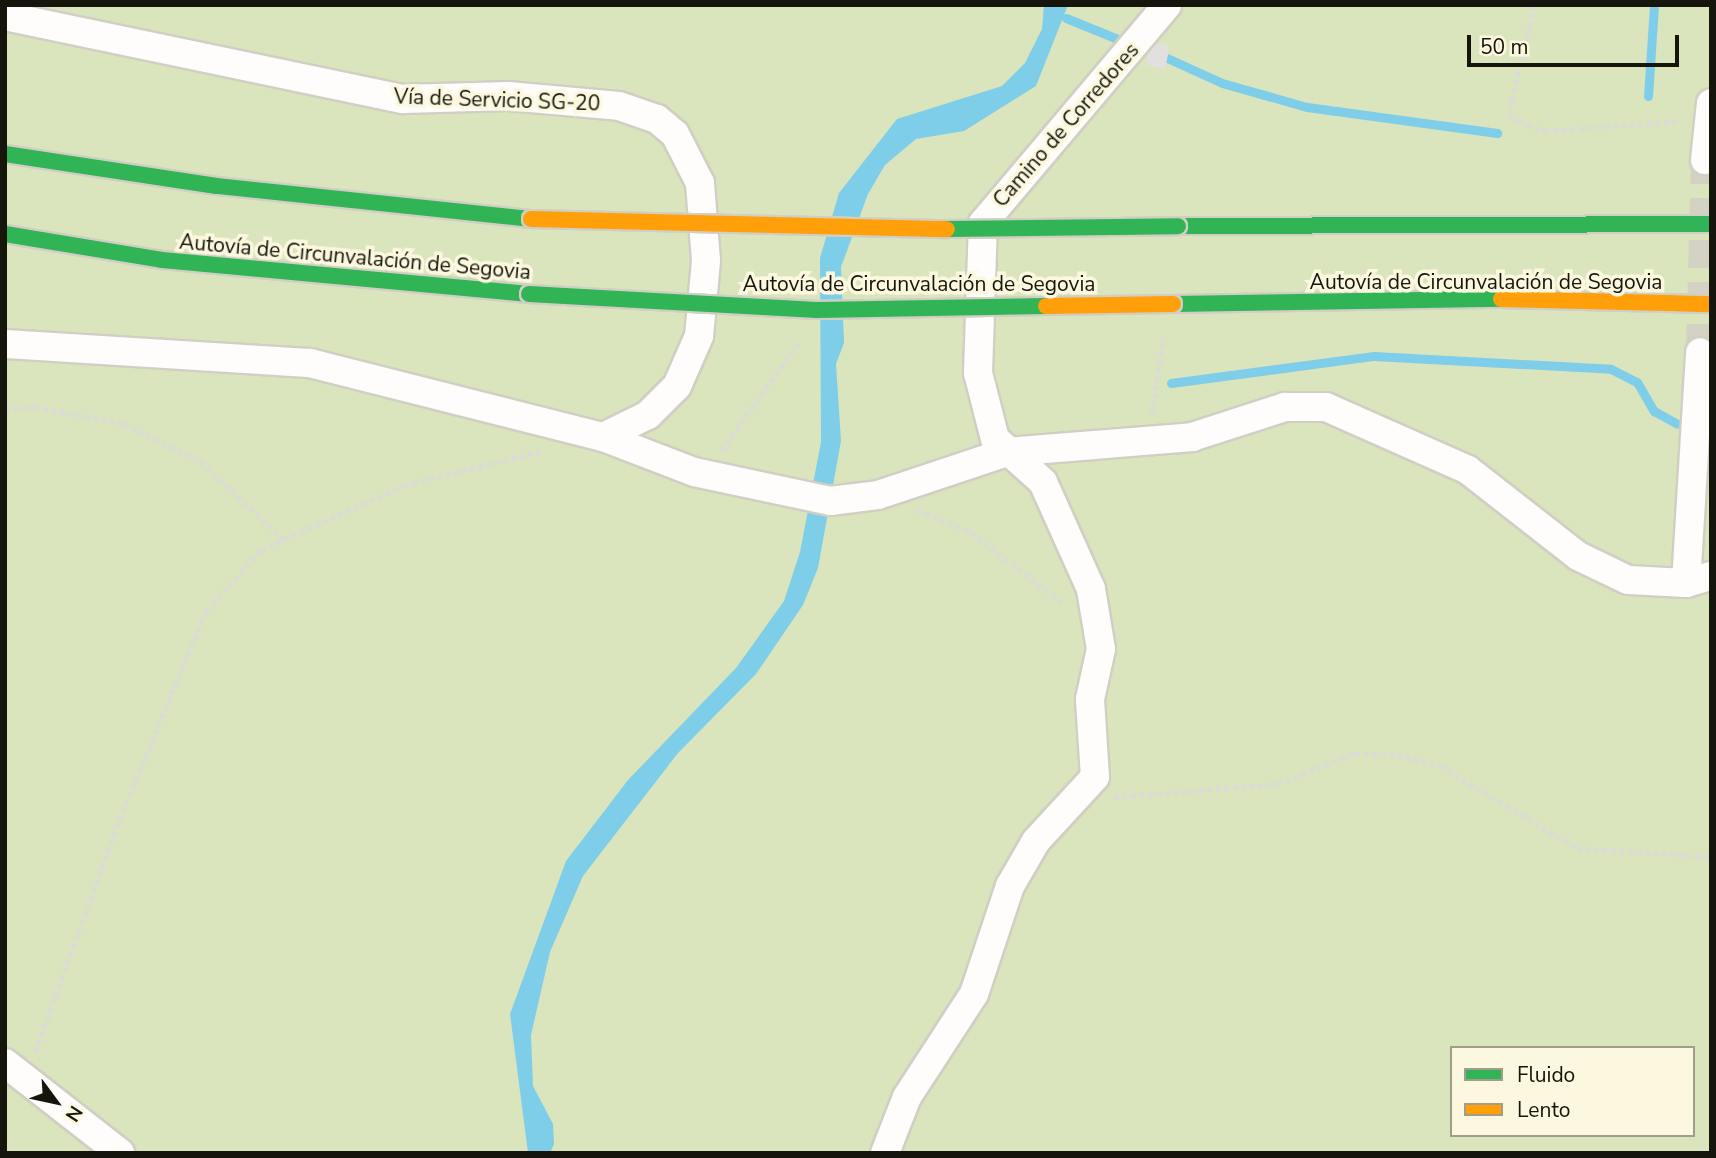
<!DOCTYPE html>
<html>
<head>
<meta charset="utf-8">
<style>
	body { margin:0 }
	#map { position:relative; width:1716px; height:1158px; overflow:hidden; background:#f6f3e5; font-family:"Nunito Sans",sans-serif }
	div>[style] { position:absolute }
	.green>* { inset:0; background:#dae4bd }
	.water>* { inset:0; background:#7fcee9 }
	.stream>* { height:9px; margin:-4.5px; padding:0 4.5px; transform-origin:4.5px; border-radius:4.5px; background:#7fcee9 }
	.building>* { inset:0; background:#e2e0de; transform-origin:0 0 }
	.street-tunnel>* { height:28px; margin-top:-14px; transform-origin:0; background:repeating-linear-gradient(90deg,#d4d2c4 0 28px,transparent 0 42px) }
	.path>* { height:4.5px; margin-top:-2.25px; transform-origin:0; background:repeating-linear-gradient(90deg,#dcdcd7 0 5px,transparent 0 8.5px) }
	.roads { filter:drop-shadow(2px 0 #d1cfc4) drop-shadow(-2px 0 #d1cfc4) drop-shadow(0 2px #d1cfc4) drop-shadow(0 -2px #d1cfc4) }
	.street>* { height:28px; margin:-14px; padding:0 14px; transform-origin:14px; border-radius:14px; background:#fefdfb }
	.fast>* { height:16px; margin:-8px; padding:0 8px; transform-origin:8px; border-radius:8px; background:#30b455 }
	.slow>* { height:16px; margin:-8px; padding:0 8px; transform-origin:8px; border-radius:8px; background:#ff9f0a }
	.bridges { filter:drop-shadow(2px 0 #d1cfc4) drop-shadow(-2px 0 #d1cfc4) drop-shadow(0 2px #d1cfc4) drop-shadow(0 -2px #d1cfc4) }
	.fast-bridge>* { height:16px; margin:-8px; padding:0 8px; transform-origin:8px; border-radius:8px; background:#30b455 }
	.slow-bridge>* { height:16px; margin:-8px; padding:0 8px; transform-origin:8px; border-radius:8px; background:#ff9f0a }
	span { translate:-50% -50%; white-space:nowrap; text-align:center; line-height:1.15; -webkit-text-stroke:7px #fcf8df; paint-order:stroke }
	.street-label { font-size:21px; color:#16150c }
	.frame { position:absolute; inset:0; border:7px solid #16150c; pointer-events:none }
	.legend { position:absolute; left:1450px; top:1046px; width:245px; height:91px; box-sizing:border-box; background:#fcf8df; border:2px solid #a09d8b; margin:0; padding:9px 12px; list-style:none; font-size:21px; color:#16150c }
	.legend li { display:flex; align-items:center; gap:14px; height:35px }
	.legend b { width:35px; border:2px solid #a09d8b }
	.north { position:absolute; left:21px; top:1067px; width:70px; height:70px; -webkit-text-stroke:5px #fcf8df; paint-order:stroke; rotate:123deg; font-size:19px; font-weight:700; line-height:28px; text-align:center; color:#16150c }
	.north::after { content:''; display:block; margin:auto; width:24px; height:32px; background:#16150c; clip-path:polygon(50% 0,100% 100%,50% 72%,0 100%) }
	.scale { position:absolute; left:1467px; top:35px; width:212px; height:32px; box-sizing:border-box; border:4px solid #16150c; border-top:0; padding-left:9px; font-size:21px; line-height:24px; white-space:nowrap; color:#16150c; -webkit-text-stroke:5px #fcf8df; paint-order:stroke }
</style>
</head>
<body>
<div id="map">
	<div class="green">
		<div style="clip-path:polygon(evenodd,5px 5px,1711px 5px,1711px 1153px,5px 1153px,5px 5px,1452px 1048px,1693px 1048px,1693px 1135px,1452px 1135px,1452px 1048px)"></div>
	</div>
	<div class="water">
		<div style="clip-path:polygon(1044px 5px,1068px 5px,1036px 86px,964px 131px,916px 139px,885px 165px,868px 194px,841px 267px,844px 343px,836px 364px,841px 441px,818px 568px,803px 605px,756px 674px,678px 753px,583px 876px,550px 952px,531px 1035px,533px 1086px,553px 1124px,554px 1144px,550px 1153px,528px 1153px,510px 1014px,566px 861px,628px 780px,736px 668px,784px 601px,800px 552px,821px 442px,820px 258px,839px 193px,897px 119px,1002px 86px,1025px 63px,1042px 29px)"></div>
	</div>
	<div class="stream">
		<div style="left:1066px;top:18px;width:69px;rotate:22.1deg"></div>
		<div style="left:1156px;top:53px;width:72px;rotate:24.4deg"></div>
		<div style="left:1222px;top:83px;width:88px;rotate:15.8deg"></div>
		<div style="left:1307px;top:107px;width:192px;rotate:7.8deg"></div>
		<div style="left:1648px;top:96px;width:91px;rotate:-86.2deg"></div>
		<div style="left:1171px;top:383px;width:205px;rotate:-7.6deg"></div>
		<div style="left:1374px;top:356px;width:237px;rotate:3.1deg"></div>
		<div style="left:1611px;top:369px;width:29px;rotate:27deg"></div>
		<div style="left:1637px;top:382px;width:34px;rotate:60deg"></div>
		<div style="left:1654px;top:411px;width:26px;rotate:29deg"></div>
	</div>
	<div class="building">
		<div style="left:1150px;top:42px;width:20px;height:23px;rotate:11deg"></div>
	</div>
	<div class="street-tunnel">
		<div style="left:1700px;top:352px;width:192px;rotate:-88.5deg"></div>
	</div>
	<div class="path">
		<div style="left:1535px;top:5px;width:111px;rotate:103.5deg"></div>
		<div style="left:1509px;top:113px;width:13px;rotate:39deg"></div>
		<div style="left:1519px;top:121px;width:28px;rotate:21deg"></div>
		<div style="left:1545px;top:131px;width:137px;rotate:-4.2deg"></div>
		<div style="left:5px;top:409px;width:30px;rotate:-4deg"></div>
		<div style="left:35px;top:407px;width:91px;rotate:10.8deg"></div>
		<div style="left:124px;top:424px;width:85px;rotate:26deg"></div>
		<div style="left:200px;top:461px;width:115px;rotate:43.2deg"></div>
		<div style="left:1152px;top:415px;width:79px;rotate:-82deg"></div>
		<div style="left:721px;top:451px;width:134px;rotate:-54.4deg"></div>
		<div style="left:917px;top:510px;width:58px;rotate:22.2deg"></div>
		<div style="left:971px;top:532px;width:119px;rotate:37.8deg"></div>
		<div style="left:1114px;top:797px;width:164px;rotate:-4.6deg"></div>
		<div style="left:1277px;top:784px;width:84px;rotate:-21.7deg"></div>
		<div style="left:1355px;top:753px;width:42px;rotate:2.7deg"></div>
		<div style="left:1397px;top:755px;width:44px;rotate:14.3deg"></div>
		<div style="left:1440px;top:766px;width:160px;rotate:30.9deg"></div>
		<div style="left:1577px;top:848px;width:134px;rotate:3.8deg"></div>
		<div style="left:35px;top:1052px;width:247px;rotate:-70.1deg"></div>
		<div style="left:119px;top:820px;width:226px;rotate:-67.4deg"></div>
		<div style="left:206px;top:611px;width:82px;rotate:-48deg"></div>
		<div style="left:261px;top:550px;width:157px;rotate:-24.4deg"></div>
		<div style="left:404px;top:485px;width:144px;rotate:-13.7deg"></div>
	</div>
	<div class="roads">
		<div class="street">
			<div style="left:5px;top:16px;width:407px;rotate:11.8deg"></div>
			<div style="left:403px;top:99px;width:105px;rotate:-1.6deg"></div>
			<div style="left:508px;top:96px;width:111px;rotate:5.1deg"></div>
			<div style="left:619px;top:106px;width:40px;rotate:18.9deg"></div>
			<div style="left:657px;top:119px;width:23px;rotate:40deg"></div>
			<div style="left:675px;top:134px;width:55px;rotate:63deg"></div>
			<div style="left:700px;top:183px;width:78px;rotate:85.6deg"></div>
			<div style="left:706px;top:261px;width:75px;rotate:95.3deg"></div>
			<div style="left:699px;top:336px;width:55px;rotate:113.7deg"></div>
			<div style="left:677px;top:386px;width:41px;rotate:135deg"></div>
			<div style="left:648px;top:415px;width:50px;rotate:153.9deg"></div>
			<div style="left:1705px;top:160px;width:57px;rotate:-84deg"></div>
			<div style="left:5px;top:344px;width:306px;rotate:3.6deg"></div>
			<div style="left:310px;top:363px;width:302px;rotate:14.2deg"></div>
			<div style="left:603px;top:437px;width:97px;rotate:21deg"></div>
			<div style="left:694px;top:472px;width:139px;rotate:12deg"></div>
			<div style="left:830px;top:501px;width:48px;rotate:-7.1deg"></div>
			<div style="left:878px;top:495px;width:136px;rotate:-18.4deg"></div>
			<div style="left:1007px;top:452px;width:186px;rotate:-4.6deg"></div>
			<div style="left:1192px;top:437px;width:98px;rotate:-17.9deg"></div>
			<div style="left:1285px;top:407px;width:41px"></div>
			<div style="left:1326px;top:407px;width:155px;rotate:23.9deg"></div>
			<div style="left:1468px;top:470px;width:140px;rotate:38deg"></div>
			<div style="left:1578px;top:556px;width:55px;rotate:25.6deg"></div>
			<div style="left:1628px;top:580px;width:58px;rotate:3deg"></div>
			<div style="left:1686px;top:583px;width:26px;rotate:-16deg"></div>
			<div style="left:1686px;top:583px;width:231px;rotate:-86.5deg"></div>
			<div style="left:5px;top:1063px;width:146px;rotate:38deg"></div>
			<div style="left:885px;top:1153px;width:60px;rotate:-68.6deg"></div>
			<div style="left:907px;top:1097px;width:123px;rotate:-57deg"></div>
			<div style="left:974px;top:994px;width:114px;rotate:-71.6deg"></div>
			<div style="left:1010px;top:886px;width:52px;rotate:-60deg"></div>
			<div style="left:1036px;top:841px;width:87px;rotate:-47.3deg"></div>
			<div style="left:1095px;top:777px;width:78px;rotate:-93.7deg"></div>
			<div style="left:1090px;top:699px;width:51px;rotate:-77.6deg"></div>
			<div style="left:1101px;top:649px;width:61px;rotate:-99.5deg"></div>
			<div style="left:1091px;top:589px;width:117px;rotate:-114.2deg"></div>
			<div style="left:1043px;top:482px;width:64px;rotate:-138.1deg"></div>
			<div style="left:995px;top:439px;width:68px;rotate:-104.4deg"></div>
			<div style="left:978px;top:373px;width:150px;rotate:-88.1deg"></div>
			<div style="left:983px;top:223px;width:285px;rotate:-49.8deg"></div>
		</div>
		<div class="fast">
			<div style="left:5px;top:154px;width:214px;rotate:8.6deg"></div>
			<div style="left:217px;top:186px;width:316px;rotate:6deg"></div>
			<div style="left:1178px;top:226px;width:533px;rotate:-0.21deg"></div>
			<div style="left:5px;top:234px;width:159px;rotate:9.4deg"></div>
			<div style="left:162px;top:260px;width:369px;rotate:5.3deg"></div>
			<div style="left:1173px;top:304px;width:328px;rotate:-0.9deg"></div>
		</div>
		<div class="slow">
			<div style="left:1501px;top:299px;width:210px;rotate:1.4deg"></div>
		</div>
	</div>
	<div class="bridges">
		<div class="fast-bridge">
			<div style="left:947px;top:229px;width:231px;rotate:-0.7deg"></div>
			<div style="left:529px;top:294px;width:288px;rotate:3.2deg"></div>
			<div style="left:817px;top:310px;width:229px;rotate:-1deg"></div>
		</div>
		<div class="slow-bridge">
			<div style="left:531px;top:219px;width:416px;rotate:1.4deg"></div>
			<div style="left:1046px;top:306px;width:127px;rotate:-0.9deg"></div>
		</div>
	</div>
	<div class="street-label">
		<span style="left:497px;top:100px;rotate:2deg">Vía de Servicio SG-20</span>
		<span style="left:1066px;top:125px;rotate:-49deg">Camino de Corredores</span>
		<span style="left:355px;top:257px;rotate:5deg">Autovía de Circunvalación de Segovia</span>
		<span style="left:1486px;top:282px">Autovía de Circunvalación de Segovia</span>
		<span style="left:919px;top:284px">Autovía de Circunvalación de Segovia</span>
	</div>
	<div class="frame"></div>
	<ul class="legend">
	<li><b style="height:9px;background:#30b455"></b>Fluido</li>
	<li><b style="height:9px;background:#ff9f0a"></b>Lento</li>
	</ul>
	<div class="north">N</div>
	<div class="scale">50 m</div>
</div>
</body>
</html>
